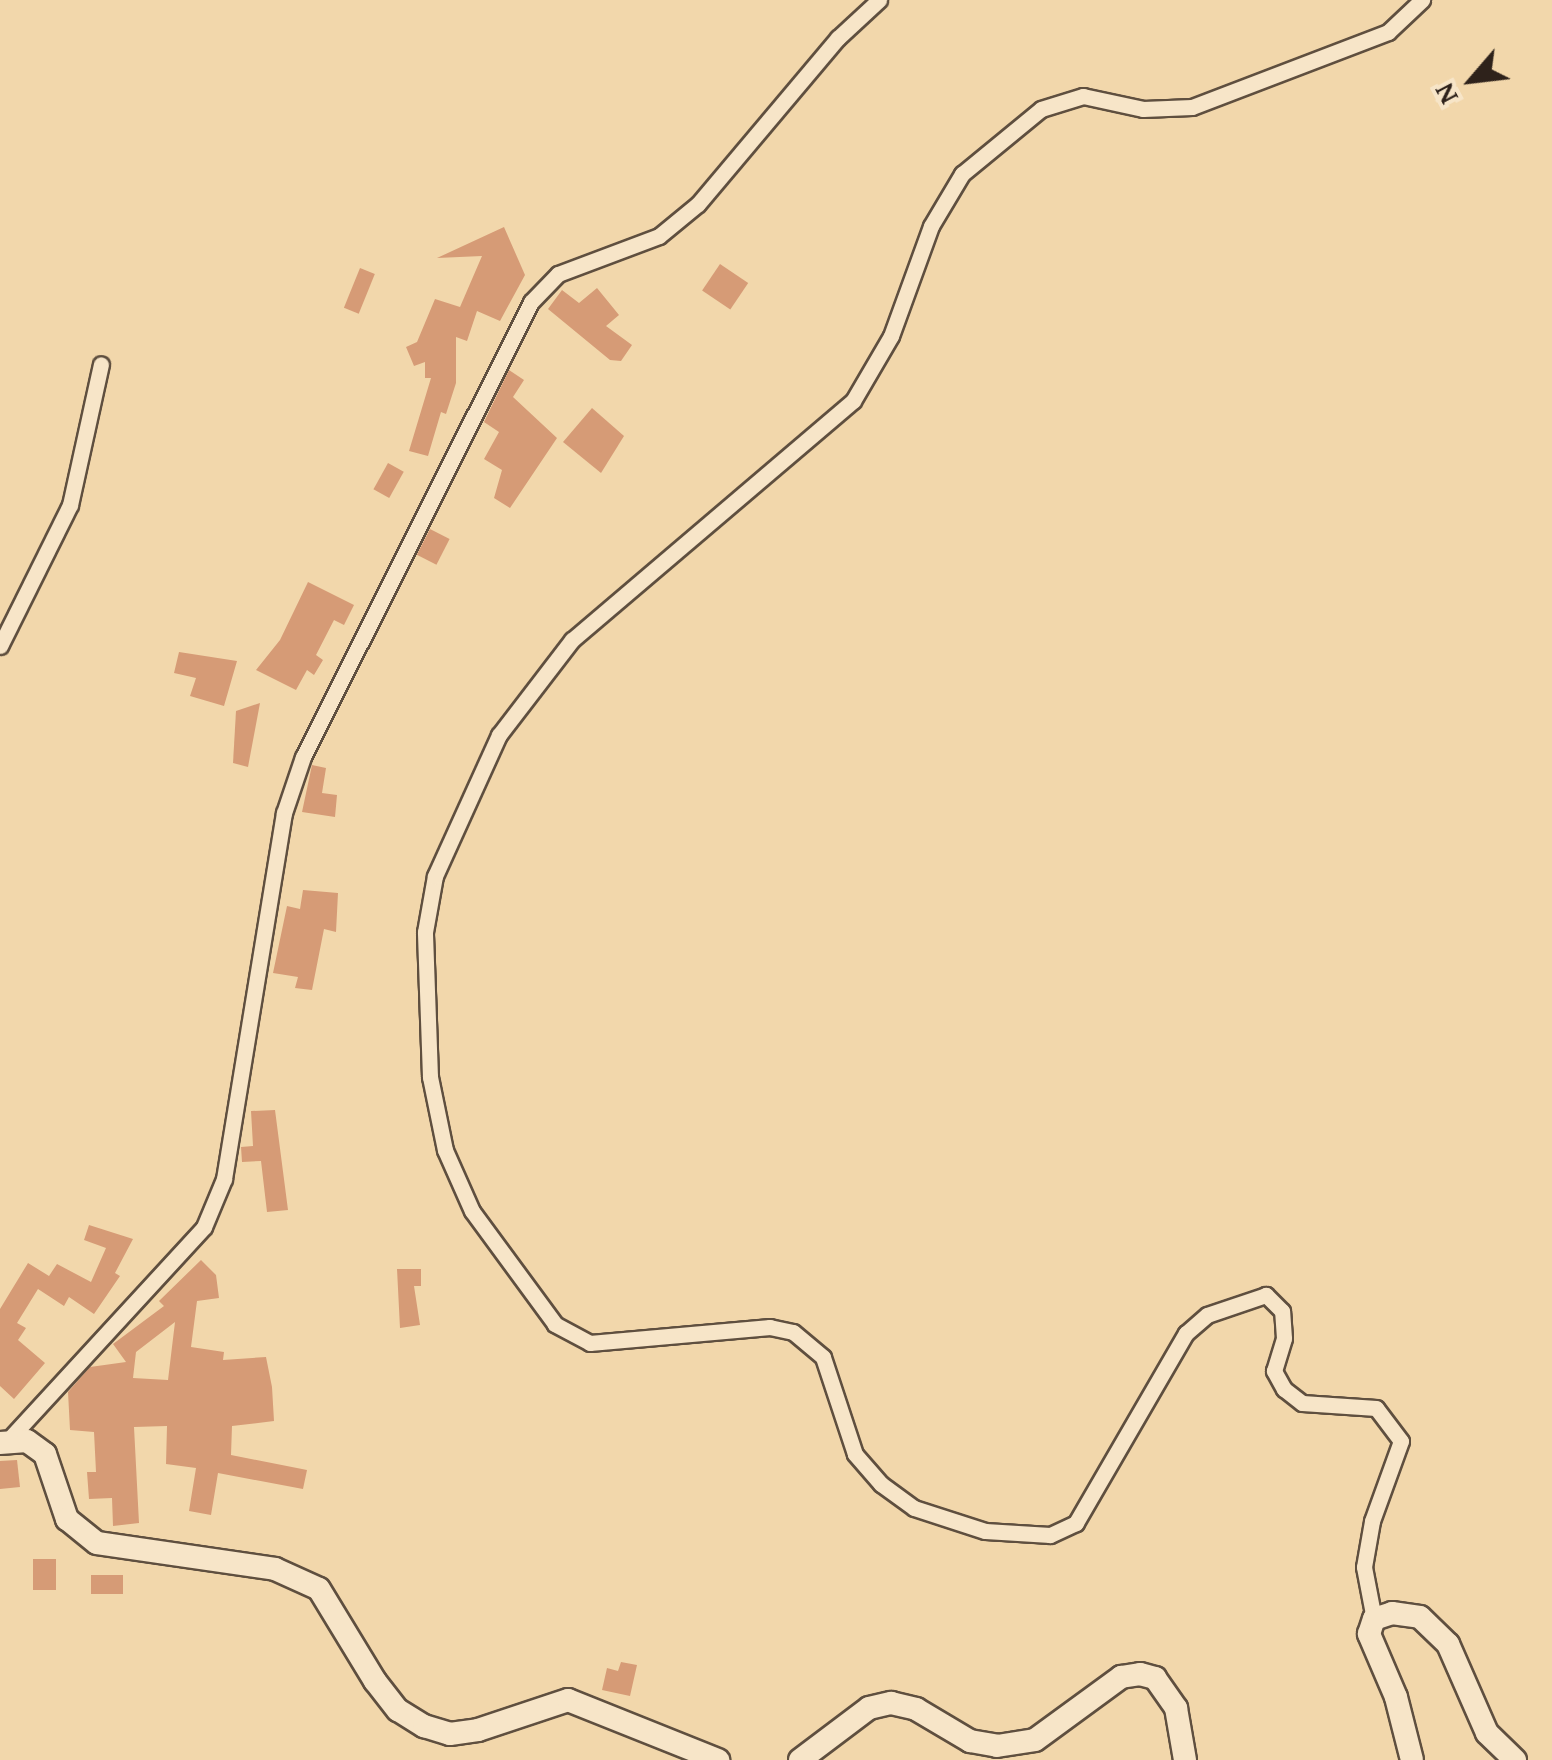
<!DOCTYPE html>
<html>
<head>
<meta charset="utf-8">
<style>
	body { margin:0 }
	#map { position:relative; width:1552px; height:1760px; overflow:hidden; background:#f2d7ab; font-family:"Gentium Book Plus",serif }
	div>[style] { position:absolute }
	.building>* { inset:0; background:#d69b76; transform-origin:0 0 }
	.roads { filter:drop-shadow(2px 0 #5f4f3f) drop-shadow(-2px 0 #5f4f3f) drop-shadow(0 2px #5f4f3f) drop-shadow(0 -2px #5f4f3f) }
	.street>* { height:15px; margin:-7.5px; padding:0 7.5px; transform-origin:7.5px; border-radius:7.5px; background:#f7e5c8 }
	.secondary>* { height:22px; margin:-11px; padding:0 11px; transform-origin:11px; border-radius:11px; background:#f7e5c8 }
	span { translate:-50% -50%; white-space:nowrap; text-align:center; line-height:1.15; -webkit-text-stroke:9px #f7e5c8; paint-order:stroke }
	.north { position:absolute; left:1422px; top:30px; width:100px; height:100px; -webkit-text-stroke:8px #f7e5c8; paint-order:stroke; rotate:242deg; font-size:28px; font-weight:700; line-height:40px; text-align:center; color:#2e221b }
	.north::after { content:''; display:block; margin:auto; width:35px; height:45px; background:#2e221b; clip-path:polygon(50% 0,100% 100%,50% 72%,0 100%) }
</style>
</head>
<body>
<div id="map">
	<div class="building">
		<div style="clip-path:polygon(504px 227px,525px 275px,500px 321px,477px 311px,467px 341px,456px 337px,456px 383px,446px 414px,441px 412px,428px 456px,409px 451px,431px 378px,425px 378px,425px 362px,414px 366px,406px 347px,417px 342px,435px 299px,460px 307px,482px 256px,437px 258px)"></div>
		<div style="left:720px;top:264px;width:34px;height:32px;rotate:34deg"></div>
		<div style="left:360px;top:268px;width:16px;height:43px;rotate:22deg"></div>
		<div style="clip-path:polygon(597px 288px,619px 315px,606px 326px,632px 345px,621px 361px,610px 360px,548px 309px,562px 290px,579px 303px)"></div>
		<div style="clip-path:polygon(509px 370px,524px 380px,513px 397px,557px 438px,510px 508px,494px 498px,502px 470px,484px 459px,499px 432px,484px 422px)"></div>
		<div style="clip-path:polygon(592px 408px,624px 436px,601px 473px,563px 442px)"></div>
		<div style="left:388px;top:463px;width:18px;height:30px;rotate:29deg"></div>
		<div style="left:430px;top:529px;width:22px;height:29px;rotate:27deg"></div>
		<div style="clip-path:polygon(308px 582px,354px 605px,344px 625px,334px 620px,316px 655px,323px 660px,314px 675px,307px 670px,296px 690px,256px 670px,280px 640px)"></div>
		<div style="clip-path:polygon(179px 652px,237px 661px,224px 706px,190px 696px,196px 678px,174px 673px)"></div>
		<div style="clip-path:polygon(260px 703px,248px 767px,233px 763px,236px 711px)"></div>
		<div style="clip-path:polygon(312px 765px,326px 768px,322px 793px,337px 795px,335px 817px,302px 812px)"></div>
		<div style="clip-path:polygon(303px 890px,338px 893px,336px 932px,324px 929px,312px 990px,295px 988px,298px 977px,273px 973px,287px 906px,300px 909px)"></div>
		<div style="clip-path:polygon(275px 1110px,288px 1210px,267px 1212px,261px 1161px,242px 1162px,241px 1147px,253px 1146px,251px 1111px)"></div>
		<div style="clip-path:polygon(89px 1225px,133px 1239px,115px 1273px,120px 1276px,94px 1314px,69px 1297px,64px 1306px,38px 1289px,17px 1323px,26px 1328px,18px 1340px,45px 1363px,14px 1399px,0 1386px,0 1309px,28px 1263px,49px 1276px,57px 1264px,91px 1282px,106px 1248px,84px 1240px)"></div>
		<div style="clip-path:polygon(evenodd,201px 1260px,216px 1275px,219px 1298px,197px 1301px,191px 1347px,224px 1352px,223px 1360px,266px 1357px,272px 1387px,274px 1421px,232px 1426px,231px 1455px,307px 1470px,303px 1489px,218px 1473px,211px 1515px,189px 1511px,196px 1468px,166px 1464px,167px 1426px,134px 1427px,139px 1523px,113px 1526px,112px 1498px,89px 1499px,87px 1472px,96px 1472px,94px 1432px,70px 1430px,68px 1392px,90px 1367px,126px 1362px,113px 1344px,164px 1306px,159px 1301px,201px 1260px,175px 1322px,168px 1380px,133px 1378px,136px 1352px,175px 1322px)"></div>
		<div style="clip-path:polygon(397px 1269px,421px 1269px,421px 1286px,414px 1286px,420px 1325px,400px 1328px)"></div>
		<div style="clip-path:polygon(17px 1460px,20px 1487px,0 1489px,0 1461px)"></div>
		<div style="left:33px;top:1559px;width:23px;height:31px"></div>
		<div style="left:91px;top:1575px;width:32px;height:19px"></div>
		<div style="clip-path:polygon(621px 1662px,637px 1665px,630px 1696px,602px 1690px,607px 1668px,618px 1671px)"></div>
	</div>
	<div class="roads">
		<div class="street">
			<div style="left:0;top:646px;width:157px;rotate:-63.6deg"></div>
			<div style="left:70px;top:505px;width:144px;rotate:-77.6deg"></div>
			<div style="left:11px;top:1437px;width:285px;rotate:-47.4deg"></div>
			<div style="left:204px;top:1227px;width:52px;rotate:-67.4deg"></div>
			<div style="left:224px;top:1179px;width:371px;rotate:-80.7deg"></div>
			<div style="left:284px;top:813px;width:59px;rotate:-71.3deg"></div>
			<div style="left:303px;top:757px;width:509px;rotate:-63.38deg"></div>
			<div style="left:531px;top:302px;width:39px;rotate:-46deg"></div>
			<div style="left:558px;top:274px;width:108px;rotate:-20.6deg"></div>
			<div style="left:659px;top:236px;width:50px;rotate:-39.4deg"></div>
			<div style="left:698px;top:204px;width:217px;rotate:-49.9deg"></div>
			<div style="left:838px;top:38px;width:56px;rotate:-42.8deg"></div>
			<div style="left:1374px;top:1619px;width:53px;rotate:-100.9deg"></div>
			<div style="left:1364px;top:1567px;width:47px;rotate:-80.1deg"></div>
			<div style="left:1372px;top:1521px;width:85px;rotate:-70.1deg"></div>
			<div style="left:1401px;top:1441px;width:41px;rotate:-127.1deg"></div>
			<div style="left:1376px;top:1408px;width:74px;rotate:-176.1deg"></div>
			<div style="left:1302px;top:1403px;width:23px;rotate:-142deg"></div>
			<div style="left:1284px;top:1389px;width:21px;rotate:-119deg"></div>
			<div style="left:1274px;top:1371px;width:34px;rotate:-73deg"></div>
			<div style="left:1284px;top:1338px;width:27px;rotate:-94deg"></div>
			<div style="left:1282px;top:1311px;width:23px;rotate:-135deg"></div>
			<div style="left:1266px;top:1295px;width:62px;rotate:161.3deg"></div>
			<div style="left:1207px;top:1315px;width:28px;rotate:139deg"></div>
			<div style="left:1186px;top:1333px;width:220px;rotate:120.1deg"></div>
			<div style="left:1076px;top:1523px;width:29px;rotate:155deg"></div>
			<div style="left:1050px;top:1535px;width:65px;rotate:-176.5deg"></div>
			<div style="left:985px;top:1531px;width:75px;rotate:-162.1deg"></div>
			<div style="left:914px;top:1508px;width:41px;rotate:-144deg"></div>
			<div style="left:881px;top:1484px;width:40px;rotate:-131deg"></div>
			<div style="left:855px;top:1454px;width:102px;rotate:-108.3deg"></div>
			<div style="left:823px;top:1357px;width:39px;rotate:-140deg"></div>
			<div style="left:793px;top:1332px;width:24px;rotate:-168deg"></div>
			<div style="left:770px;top:1327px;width:181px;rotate:174.9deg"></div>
			<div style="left:590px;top:1343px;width:40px;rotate:-152deg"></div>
			<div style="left:555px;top:1324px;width:140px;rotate:-126.3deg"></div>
			<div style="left:472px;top:1211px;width:67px;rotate:-113.9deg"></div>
			<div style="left:445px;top:1150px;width:75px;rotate:-101.6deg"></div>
			<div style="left:430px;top:1077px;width:145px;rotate:-92deg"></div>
			<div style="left:425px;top:932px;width:57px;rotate:-79.9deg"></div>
			<div style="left:435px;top:876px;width:155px;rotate:-65.6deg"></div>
			<div style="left:499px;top:735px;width:120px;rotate:-52.5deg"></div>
			<div style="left:572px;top:640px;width:369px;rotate:-40.4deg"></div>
			<div style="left:853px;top:401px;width:75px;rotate:-59.7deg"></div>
			<div style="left:891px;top:336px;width:117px;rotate:-70deg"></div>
			<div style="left:931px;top:226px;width:61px;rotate:-59.2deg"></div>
			<div style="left:962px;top:174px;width:102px;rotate:-39.4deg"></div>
			<div style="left:1041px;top:109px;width:44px;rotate:-17.2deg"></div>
			<div style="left:1083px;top:96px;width:61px;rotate:12.2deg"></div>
			<div style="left:1143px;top:109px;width:49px;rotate:-2.3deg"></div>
			<div style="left:1192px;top:107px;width:210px;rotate:-20.9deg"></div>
			<div style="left:1388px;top:32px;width:47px;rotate:-43.3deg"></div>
		</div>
		<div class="secondary">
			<div style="left:0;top:1443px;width:27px;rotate:-4deg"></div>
			<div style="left:27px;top:1441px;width:22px;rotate:36deg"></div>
			<div style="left:45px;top:1454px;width:69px;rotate:71.3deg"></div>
			<div style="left:67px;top:1519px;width:38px;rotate:39deg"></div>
			<div style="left:97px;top:1543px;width:180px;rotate:8.3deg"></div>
			<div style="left:275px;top:1569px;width:48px;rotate:24.4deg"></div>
			<div style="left:319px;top:1589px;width:108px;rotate:58.7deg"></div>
			<div style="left:375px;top:1681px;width:37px;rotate:52deg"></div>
			<div style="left:398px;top:1710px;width:31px;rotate:32deg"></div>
			<div style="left:424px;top:1726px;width:27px;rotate:17deg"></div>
			<div style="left:450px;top:1734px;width:28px;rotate:-8deg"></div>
			<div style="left:478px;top:1730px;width:95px;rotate:-18.4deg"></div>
			<div style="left:568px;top:1700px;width:162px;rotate:21.8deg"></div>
			<div style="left:800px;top:1760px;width:86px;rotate:-37deg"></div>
			<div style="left:869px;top:1708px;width:23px;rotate:-13deg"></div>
			<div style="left:891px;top:1703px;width:26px;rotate:13deg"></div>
			<div style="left:916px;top:1709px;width:63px;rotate:30.7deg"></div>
			<div style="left:970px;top:1741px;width:27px;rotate:10deg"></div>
			<div style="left:997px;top:1746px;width:38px;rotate:-9deg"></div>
			<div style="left:1035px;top:1740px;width:107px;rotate:-36.2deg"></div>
			<div style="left:1121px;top:1677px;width:19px;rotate:-9deg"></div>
			<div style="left:1140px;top:1674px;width:16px;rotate:15deg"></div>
			<div style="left:1155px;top:1678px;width:37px;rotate:55deg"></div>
			<div style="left:1176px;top:1708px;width:53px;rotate:80.2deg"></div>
			<div style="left:1412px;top:1760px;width:65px;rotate:-104.3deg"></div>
			<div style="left:1396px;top:1697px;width:69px;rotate:-113.2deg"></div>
			<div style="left:1369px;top:1634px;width:16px;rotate:-72deg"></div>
			<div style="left:1374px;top:1619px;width:19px;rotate:-18deg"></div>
			<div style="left:1392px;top:1613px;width:28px;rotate:8deg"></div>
			<div style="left:1420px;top:1617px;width:39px;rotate:44deg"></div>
			<div style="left:1448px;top:1644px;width:97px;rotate:66.3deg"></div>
			<div style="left:1487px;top:1733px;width:39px;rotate:44deg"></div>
		</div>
	</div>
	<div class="north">N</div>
</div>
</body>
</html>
